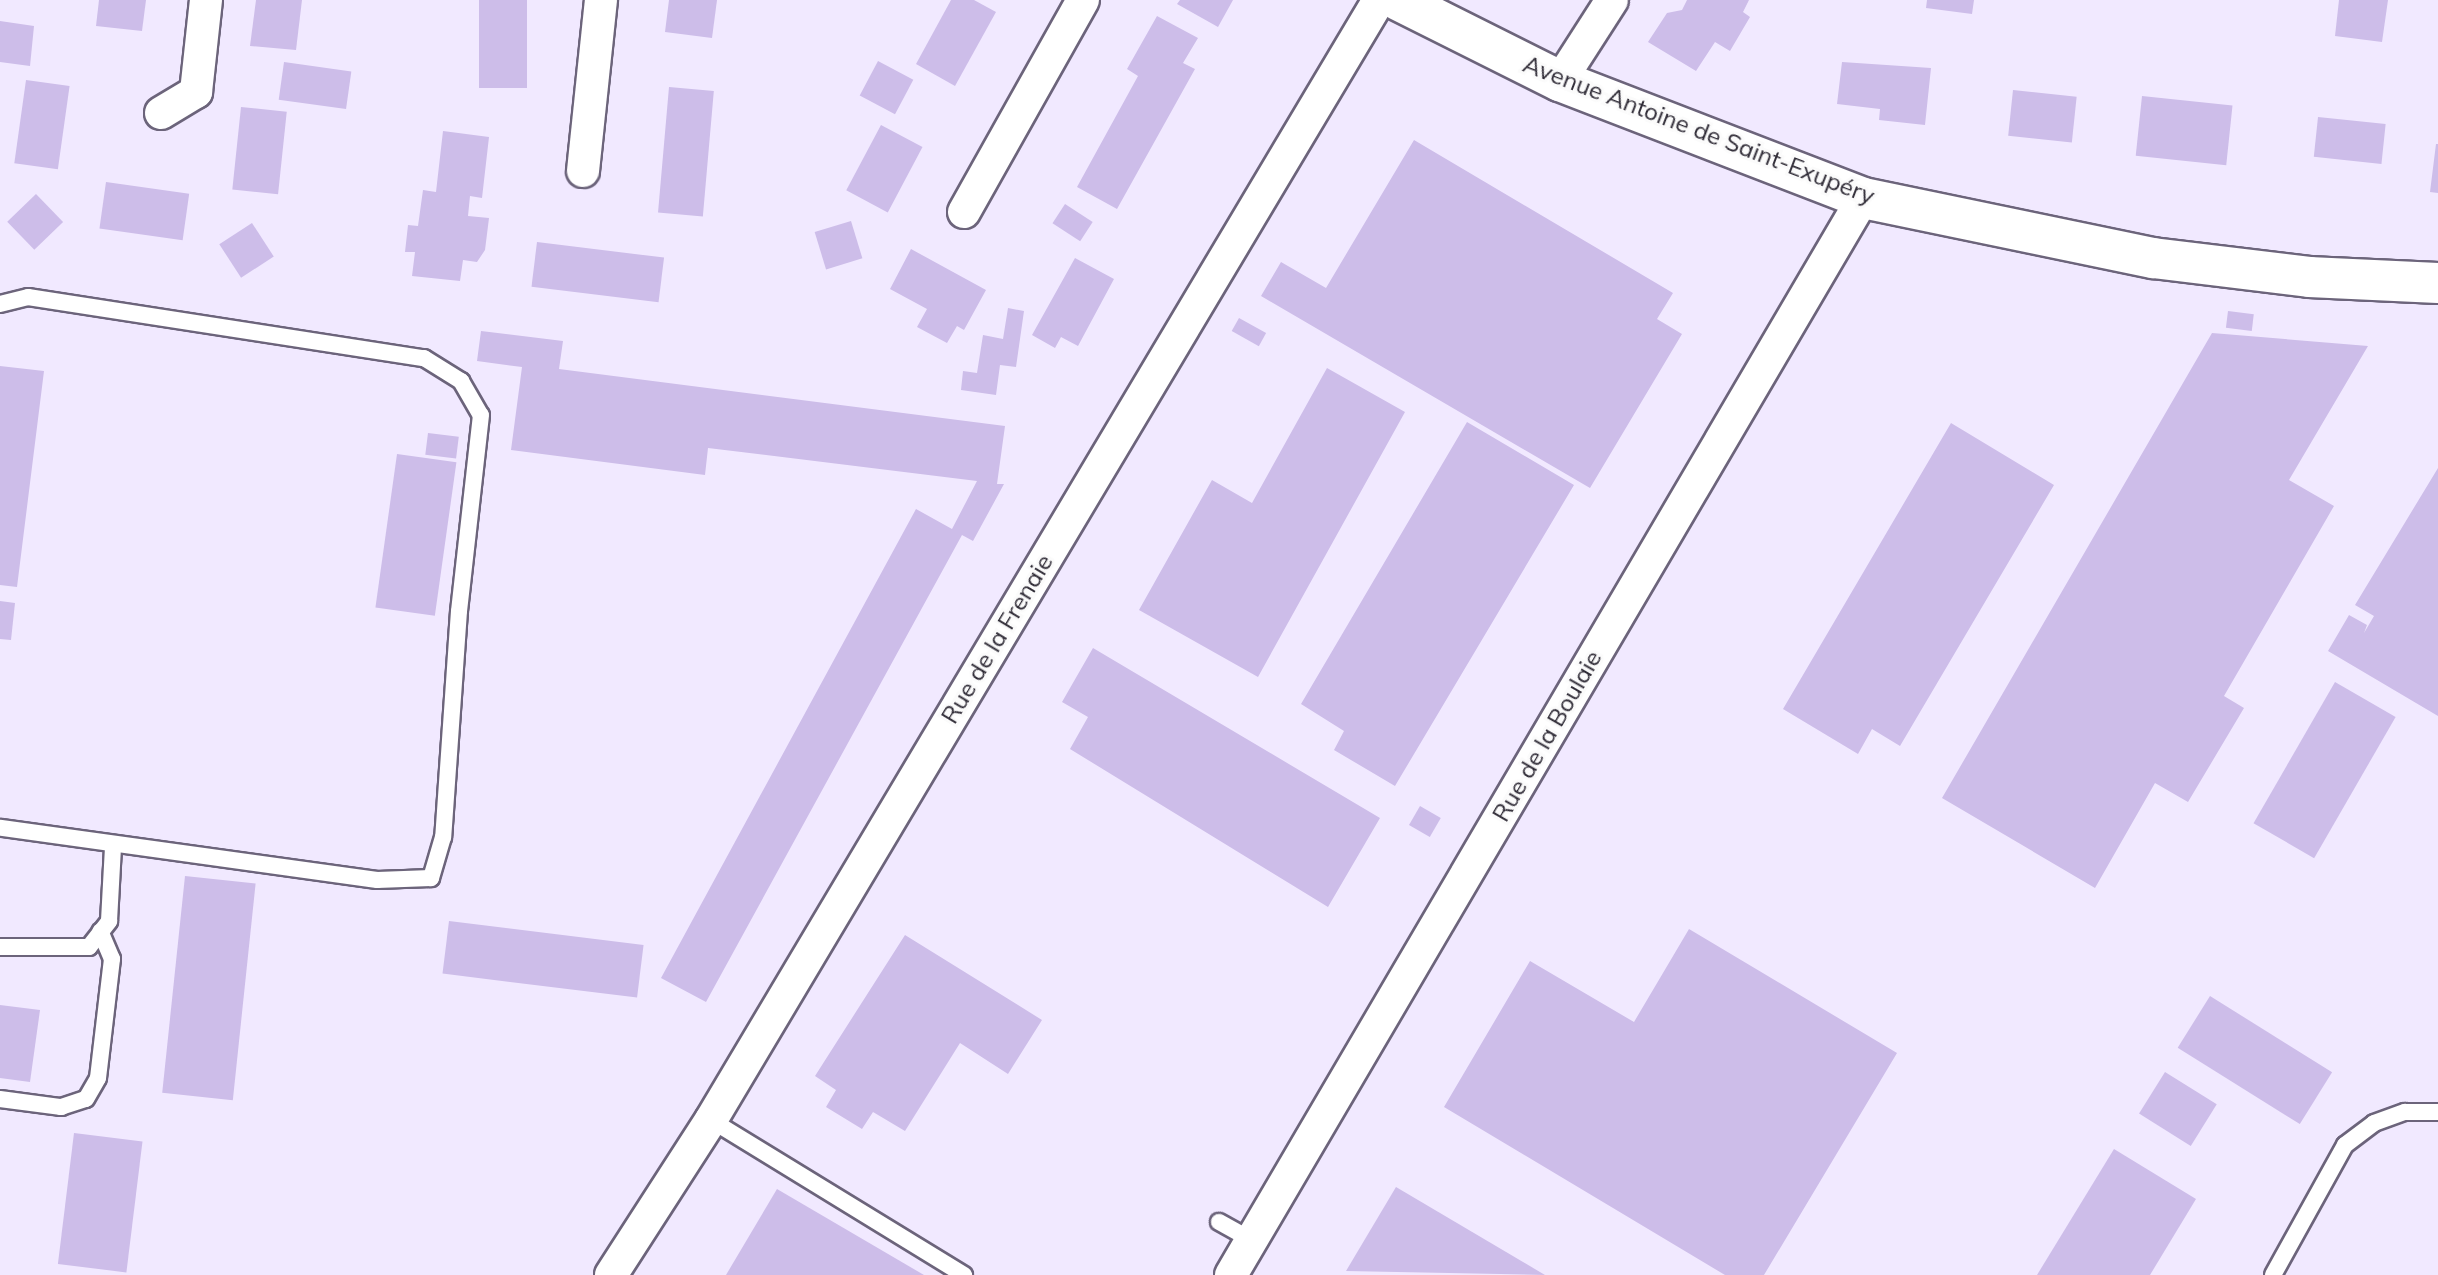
<!DOCTYPE html>
<html>
<head>
<meta charset="utf-8">
<style>
	body { margin:0 }
	#map { position:relative; width:2438px; height:1275px; overflow:hidden; background:#f1e9ff; font-family:Mulish,sans-serif }
	div>[style] { position:absolute }
	.building>* { inset:0; background:#cdbde9; transform-origin:0 0 }
	.roads { filter:drop-shadow(2px 0 #6c647b) drop-shadow(-2px 0 #6c647b) drop-shadow(0 2px #6c647b) drop-shadow(0 -2px #6c647b) }
	.service>* { height:16px; margin:-8px; padding:0 8px; transform-origin:8px; border-radius:8px; background:#fff }
	.minor>* { height:32px; margin:-16px; padding:0 16px; transform-origin:16px; border-radius:16px; background:#fff }
	.tertiary>* { height:40px; margin:-20px; padding:0 20px; transform-origin:20px; border-radius:20px; background:#fff }
	span { translate:-50% -50%; white-space:nowrap; text-align:center; line-height:1.15; -webkit-text-stroke:6px #fbfbfb; paint-order:stroke }
	.street-label { font-size:24px; color:#2f2b36 }
</style>
</head>
<body>
<div id="map">
	<div class="building">
		<div style="clip-path:polygon(99px 0,146px 0,142px 31px,96px 26px)"></div>
		<div style="clip-path:polygon(256px 0,302px 0,296px 50px,250px 46px)"></div>
		<div style="left:479px;top:0;width:48px;height:88px"></div>
		<div style="clip-path:polygon(669px 0,717px 0,712px 38px,665px 32px)"></div>
		<div style="clip-path:polygon(951px 0,974px 0,996px 12px,955px 86px,916px 64px)"></div>
		<div style="clip-path:polygon(1180px 0,1233px 0,1218px 27px,1177px 4px)"></div>
		<div style="clip-path:polygon(1687px 0,1749px 0,1743px 12px,1750px 17px,1730px 51px,1715px 42px,1696px 71px,1648px 42px,1667px 13px,1682px 10px)"></div>
		<div style="clip-path:polygon(1927px 0,1974px 0,1972px 14px,1926px 8px)"></div>
		<div style="clip-path:polygon(2339px 0,2388px 0,2382px 42px,2335px 36px)"></div>
		<div style="clip-path:polygon(1157px 16px,1198px 38px,1183px 63px,1195px 69px,1117px 209px,1077px 187px,1138px 76px,1127px 69px)"></div>
		<div style="clip-path:polygon(0 21px,34px 26px,30px 66px,0 62px)"></div>
		<div style="left:878px;top:61px;width:40px;height:39px;rotate:28deg"></div>
		<div style="left:284px;top:62px;width:68px;height:38px;rotate:8deg"></div>
		<div style="clip-path:polygon(1842px 62px,1931px 68px,1925px 125px,1879px 120px,1880px 109px,1837px 104px)"></div>
		<div style="left:26px;top:80px;width:44px;height:84px;rotate:8deg"></div>
		<div style="left:669px;top:87px;width:45px;height:126px;rotate:5deg"></div>
		<div style="left:2013px;top:90px;width:64px;height:46px;rotate:6deg"></div>
		<div style="left:2142px;top:96px;width:91px;height:60px;rotate:6deg"></div>
		<div style="left:241px;top:107px;width:46px;height:83px;rotate:6deg"></div>
		<div style="left:2318px;top:117px;width:68px;height:40px;rotate:6deg"></div>
		<div style="left:881px;top:125px;width:47px;height:74px;rotate:28deg"></div>
		<div style="clip-path:polygon(443px 131px,489px 137px,482px 198px,470px 196px,468px 216px,489px 218px,485px 250px,477px 262px,463px 260px,460px 281px,412px 276px,415px 252px,405px 252px,408px 225px,418px 226px,423px 190px,436px 192px)"></div>
		<div style="clip-path:polygon(1414px 140px,1673px 293px,1657px 319px,1682px 334px,1590px 488px,1261px 296px,1281px 262px,1326px 288px)"></div>
		<div style="clip-path:polygon(2436px 144px,2438px 144px,2438px 193px,2430px 192px)"></div>
		<div style="left:106px;top:182px;width:84px;height:47px;rotate:8deg"></div>
		<div style="left:36px;top:194px;width:39px;height:40px;rotate:46deg"></div>
		<div style="left:1065px;top:204px;width:33px;height:23px;rotate:33deg"></div>
		<div style="left:851px;top:221px;width:39px;height:38px;rotate:73deg"></div>
		<div style="left:252px;top:223px;width:40px;height:39px;rotate:57deg"></div>
		<div style="left:537px;top:242px;width:128px;height:45px;rotate:7deg"></div>
		<div style="clip-path:polygon(911px 249px,986px 290px,964px 330px,957px 326px,947px 343px,917px 327px,927px 309px,890px 289px)"></div>
		<div style="clip-path:polygon(1075px 258px,1114px 279px,1078px 346px,1061px 337px,1055px 348px,1032px 335px)"></div>
		<div style="clip-path:polygon(1008px 308px,1024px 311px,1016px 367px,1000px 365px,996px 395px,961px 390px,963px 371px,977px 373px,983px 335px,1003px 339px)"></div>
		<div style="left:2228px;top:311px;width:26px;height:17px;rotate:7deg"></div>
		<div style="left:1239px;top:318px;width:31px;height:15px;rotate:29deg"></div>
		<div style="clip-path:polygon(481px 331px,563px 341px,559px 369px,1005px 426px,997px 484px,1004px 484px,973px 541px,962px 535px,706px 1002px,661px 978px,916px 509px,952px 529px,977px 481px,708px 448px,705px 475px,511px 450px,522px 367px,477px 361px)"></div>
		<div style="clip-path:polygon(2212px 333px,2368px 346px,2289px 480px,2334px 506px,2224px 696px,2244px 708px,2188px 802px,2155px 783px,2095px 888px,1942px 798px)"></div>
		<div style="clip-path:polygon(0 366px,44px 371px,17px 587px,0 585px)"></div>
		<div style="clip-path:polygon(1327px 368px,1405px 412px,1258px 677px,1139px 610px,1212px 480px,1252px 503px)"></div>
		<div style="clip-path:polygon(1467px 422px,1574px 485px,1395px 786px,1334px 750px,1344px 731px,1301px 704px)"></div>
		<div style="clip-path:polygon(1951px 423px,2054px 485px,1900px 746px,1872px 729px,1858px 754px,1783px 709px)"></div>
		<div style="left:428px;top:433px;width:31px;height:22px;rotate:7deg"></div>
		<div style="left:397px;top:454px;width:60px;height:155px;rotate:8deg"></div>
		<div style="clip-path:polygon(2438px 468px,2438px 716px,2328px 651px,2349px 615px,2367px 625px,2364px 633px,2374px 616px,2355px 605px)"></div>
		<div style="clip-path:polygon(0 601px,15px 603px,11px 640px,0 639px)"></div>
		<div style="clip-path:polygon(1093px 648px,1380px 818px,1328px 907px,1070px 749px,1088px 717px,1062px 702px)"></div>
		<div style="left:2335px;top:682px;width:70px;height:163px;rotate:30deg"></div>
		<div style="left:1420px;top:806px;width:24px;height:22px;rotate:30deg"></div>
		<div style="left:185px;top:876px;width:71px;height:218px;rotate:6deg"></div>
		<div style="left:449px;top:921px;width:196px;height:53px;rotate:7deg"></div>
		<div style="clip-path:polygon(1689px 929px,1897px 1053px,1764px 1275px,1725px 1275px,1444px 1107px,1530px 961px,1634px 1022px)"></div>
		<div style="clip-path:polygon(905px 935px,1042px 1020px,1008px 1074px,960px 1043px,905px 1131px,873px 1112px,862px 1129px,826px 1107px,836px 1090px,815px 1076px)"></div>
		<div style="left:2210px;top:996px;width:144px;height:61px;rotate:32deg"></div>
		<div style="clip-path:polygon(0 1005px,40px 1010px,30px 1082px,0 1078px)"></div>
		<div style="left:2165px;top:1072px;width:61px;height:49px;rotate:32deg"></div>
		<div style="left:74px;top:1133px;width:69px;height:132px;rotate:7deg"></div>
		<div style="clip-path:polygon(2114px 1149px,2196px 1199px,2150px 1275px,2037px 1275px)"></div>
		<div style="clip-path:polygon(1396px 1187px,1545px 1275px,1346px 1271px)"></div>
		<div style="clip-path:polygon(777px 1189px,924px 1275px,726px 1275px)"></div>
	</div>
	<div class="roads">
		<div class="service">
			<div style="left:0;top:304px;width:29px;rotate:-14deg"></div>
			<div style="left:28px;top:297px;width:401px;rotate:8.8deg"></div>
			<div style="left:424px;top:358px;width:44px;rotate:31.9deg"></div>
			<div style="left:461px;top:381px;width:39px;rotate:60deg"></div>
			<div style="left:481px;top:415px;width:197px;rotate:96.4deg"></div>
			<div style="left:459px;top:611px;width:227px;rotate:94deg"></div>
			<div style="left:443px;top:837px;width:43px;rotate:106.3deg"></div>
			<div style="left:431px;top:878px;width:54px;rotate:177.9deg"></div>
			<div style="left:377px;top:880px;width:381px;rotate:-172.1deg"></div>
			<div style="left:0;top:947px;width:89px"></div>
			<div style="left:89px;top:947px;width:33px;rotate:-52deg"></div>
			<div style="left:109px;top:921px;width:75px;rotate:-86.9deg"></div>
			<div style="left:0;top:1099px;width:62px;rotate:7.5deg"></div>
			<div style="left:61px;top:1107px;width:26px;rotate:-18deg"></div>
			<div style="left:86px;top:1099px;width:24px;rotate:-60deg"></div>
			<div style="left:98px;top:1078px;width:120px;rotate:-83.3deg"></div>
			<div style="left:112px;top:959px;width:30px;rotate:-113deg"></div>
			<div style="left:711px;top:1120px;width:297px;rotate:31.5deg"></div>
			<div style="left:1219px;top:1222px;width:37px;rotate:29deg"></div>
			<div style="left:2273px;top:1275px;width:149px;rotate:-61deg"></div>
			<div style="left:2345px;top:1145px;width:36px;rotate:-37deg"></div>
			<div style="left:2374px;top:1123px;width:33px;rotate:-20deg"></div>
			<div style="left:2405px;top:1112px;width:33px"></div>
		</div>
		<div class="minor">
			<div style="left:1560px;top:81px;width:96px;rotate:-57.3deg"></div>
			<div style="left:161px;top:113px;width:41px;rotate:-31deg"></div>
			<div style="left:196px;top:92px;width:93px;rotate:-83.8deg"></div>
			<div style="left:583px;top:171px;width:172px;rotate:-84deg"></div>
			<div style="left:964px;top:212px;width:243px;rotate:-60.7deg"></div>
			<div style="left:611px;top:1275px;width:184px;rotate:-57.2deg"></div>
			<div style="left:711px;top:1120px;width:1304px;rotate:-59.19deg"></div>
			<div style="left:1231px;top:1275px;width:1249px;rotate:-59.59deg"></div>
		</div>
		<div class="tertiary">
			<div style="left:1398px;top:0;width:181px;rotate:26.6deg"></div>
			<div style="left:1560px;top:81px;width:325px;rotate:21.1deg"></div>
			<div style="left:1863px;top:198px;width:296px;rotate:11.7deg"></div>
			<div style="left:2153px;top:258px;width:157px;rotate:6.9deg"></div>
			<div style="left:2309px;top:277px;width:129px;rotate:2.7deg"></div>
		</div>
	</div>
	<div class="street-label">
		<span style="left:1699px;top:130px;rotate:21deg">Avenue Antoine de Saint-Exupéry</span>
		<span style="left:997px;top:639px;rotate:-59deg">Rue de la Frenaie</span>
		<span style="left:1547px;top:736px;rotate:-60deg">Rue de la Boulaie</span>
	</div>
</div>
</body>
</html>
